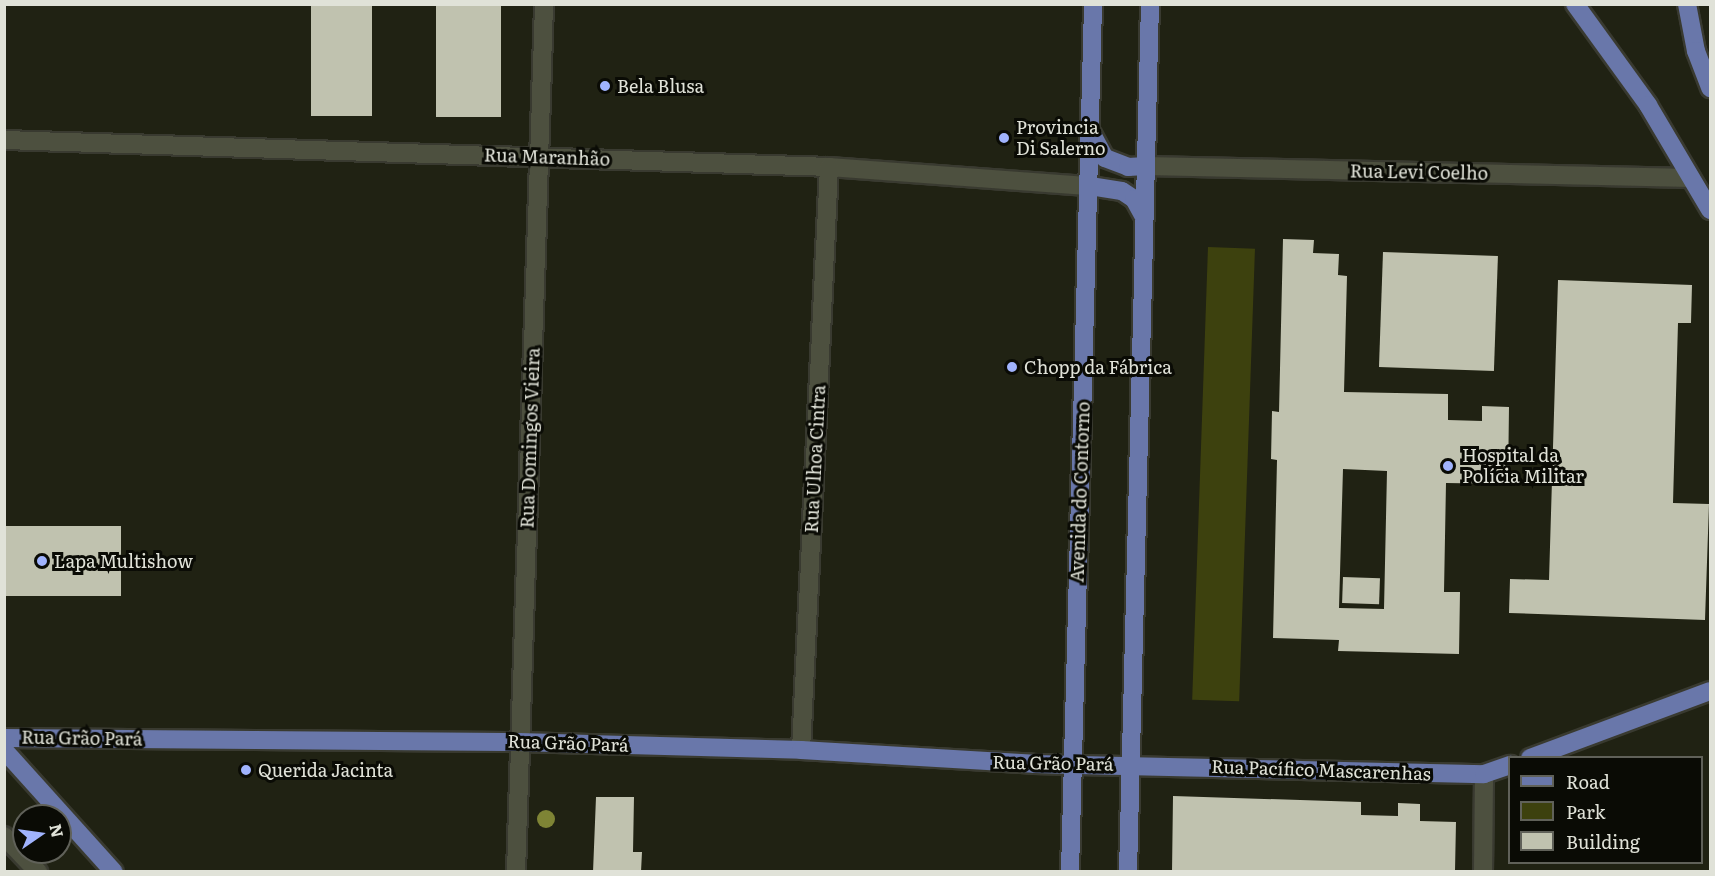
<!DOCTYPE html>
<html>
<head>
<meta charset="utf-8">
<style>
	body { margin:0 }
	#map { position:relative; width:1715px; height:876px; overflow:hidden; background:#202213; font-family:Literata,serif }
	div>[style] { position:absolute }
	.green>* { inset:0; background:#3d410e; transform-origin:0 0 }
	.building>* { inset:0; background:#c0c2af; transform-origin:0 0 }
	.roads { filter:drop-shadow(2px 0 #393a30) drop-shadow(-2px 0 #393a30) drop-shadow(0 2px #393a30) drop-shadow(0 -2px #393a30) }
	.minor>* { height:18px; margin:-9px; padding:0 9px; transform-origin:9px; border-radius:9px; background:#4d503f }
	.major>* { height:18px; margin:-9px; padding:0 9px; transform-origin:9px; border-radius:9px; background:#6977aa }
	.trees>* { width:18px; height:18px; margin:-9px; border-radius:50%; background:#7e8435 }
	.dots>* { width:16px; height:16px; translate:-50% -50%; box-sizing:border-box; border:3px solid #0a0b05; border-radius:50% }
	span { translate:-50% -50%; white-space:nowrap; text-align:center; line-height:1.15; -webkit-text-stroke:6px #0a0b05; paint-order:stroke }
	.poi-label { font-size:18px; color:#e0e2d8 }
	.left { translate:0 -50%; text-align:left }
	.street-label { font-size:18px; color:#e0e2d8 }
	.frame { position:absolute; inset:0; border:6px solid #e0e2d8; pointer-events:none }
	.legend { position:absolute; left:1508px; top:756px; width:195px; height:108px; box-sizing:border-box; background:#0a0b05; border:2px solid #606159; margin:0; padding:8px 10px; list-style:none; font-size:18px; color:#e0e2d8 }
	.legend li { display:flex; align-items:center; gap:12px; height:30px }
	.legend b { width:30px; border:2px solid #606159 }
	.north { position:absolute; left:12px; top:804px; width:60px; height:60px; box-sizing:border-box; background:#0a0b05; border:2px solid #606159; border-radius:50%; rotate:77deg; font-size:16px; font-weight:700; line-height:24px; text-align:center; color:#e0e2d8 }
	.north::after { content:''; display:block; margin:auto; width:21px; height:27px; background:#a0b3fd; clip-path:polygon(50% 0,100% 100%,50% 72%,0 100%) }
</style>
</head>
<body>
<div id="map">
	<div class="green">
		<div style="left:1208px;top:247px;width:47px;height:453px;rotate:2deg"></div>
	</div>
	<div class="building">
		<div style="left:311px;top:4px;width:61px;height:112px"></div>
		<div style="left:436px;top:4px;width:65px;height:113px"></div>
		<div style="clip-path:polygon(evenodd,1283px 239px,1314px 240px,1313px 253px,1339px 254px,1338px 275px,1347px 276px,1344px 392px,1448px 394px,1448px 420px,1482px 421px,1482px 406px,1509px 407px,1508px 484px,1446px 483px,1444px 592px,1460px 592px,1459px 654px,1338px 651px,1339px 640px,1273px 638px,1277px 460px,1271px 459px,1272px 411px,1279px 412px,1283px 239px,1343px 469px,1387px 471px,1384px 609px,1339px 608px,1343px 469px)"></div>
		<div style="left:1383px;top:252px;width:115px;height:115px;rotate:2deg"></div>
		<div style="clip-path:polygon(1558px 280px,1692px 285px,1691px 323px,1678px 323px,1673px 503px,1709px 504px,1705px 620px,1509px 613px,1510px 579px,1549px 580px)"></div>
		<div style="left:4px;top:526px;width:117px;height:70px"></div>
		<div style="left:1343px;top:577px;width:37px;height:26px;rotate:2deg"></div>
		<div style="clip-path:polygon(1173px 796px,1361px 802px,1361px 815px,1398px 816px,1398px 803px,1420px 804px,1420px 821px,1456px 822px,1455px 871px,1172px 872px)"></div>
		<div style="clip-path:polygon(596px 797px,634px 797px,633px 852px,642px 852px,641px 872px,593px 872px)"></div>
	</div>
	<div class="roads">
		<div class="minor">
			<div style="left:4px;top:140px;width:825px;rotate:1.87deg"></div>
			<div style="left:829px;top:167px;width:262px;rotate:4.2deg"></div>
			<div style="left:1146px;top:166px;width:545px;rotate:1.26deg"></div>
			<div style="left:801px;top:750px;width:584px;rotate:-87.25deg"></div>
			<div style="left:4px;top:836px;width:50px;rotate:46.6deg"></div>
			<div style="left:516px;top:872px;width:868px;rotate:-88.15deg"></div>
			<div style="left:1483px;top:872px;width:98px;rotate:-89.4deg"></div>
		</div>
		<div class="major">
			<div style="left:1575px;top:4px;width:125px;rotate:54.1deg"></div>
			<div style="left:1648px;top:105px;width:122px;rotate:59.4deg"></div>
			<div style="left:1687px;top:4px;width:48px;rotate:79.2deg"></div>
			<div style="left:1696px;top:51px;width:40px;rotate:69deg"></div>
			<div style="left:1092px;top:134px;width:27px;rotate:62deg"></div>
			<div style="left:1105px;top:158px;width:25px;rotate:21deg"></div>
			<div style="left:1128px;top:167px;width:18px;rotate:-3deg"></div>
			<div style="left:1090px;top:186px;width:32px;rotate:9deg"></div>
			<div style="left:1122px;top:191px;width:14px;rotate:34deg"></div>
			<div style="left:1134px;top:199px;width:21px;rotate:61deg"></div>
			<div style="left:4px;top:738px;width:515px;rotate:0.45deg"></div>
			<div style="left:519px;top:742px;width:282px;rotate:1.6deg"></div>
			<div style="left:801px;top:750px;width:233px;rotate:3.4deg"></div>
			<div style="left:1034px;top:764px;width:450px;rotate:1.3deg"></div>
			<div style="left:1484px;top:774px;width:28px;rotate:-19deg"></div>
			<div style="left:4px;top:750px;width:164px;rotate:48deg"></div>
			<div style="left:1530px;top:758px;width:192px;rotate:-20.4deg"></div>
			<div style="left:1070px;top:872px;width:868px;rotate:-88.48deg"></div>
			<div style="left:1128px;top:872px;width:868px;rotate:-88.55deg"></div>
		</div>
	</div>
	<div class="trees">
		<div style="left:546px;top:819px"></div>
	</div>
	<div class="dots">
		<div style="left:605px;top:86px;background:#a0b3fd"></div>
		<div style="left:1004px;top:138px;background:#a0b3fd"></div>
		<div style="left:1012px;top:367px;background:#a0b3fd"></div>
		<div style="left:1448px;top:466px;background:#a0b3fd"></div>
		<div style="left:42px;top:561px;background:#a0b3fd"></div>
		<div style="left:246px;top:770px;background:#a0b3fd"></div>
	</div>
	<div class="poi-label">
		<span class="left" style="left:617px;top:86px">Bela Blusa</span>
		<span class="left" style="left:1016px;top:138px">Provincia<br>Di Salerno</span>
		<span class="left" style="left:1024px;top:367px">Chopp da Fábrica</span>
		<span class="left" style="left:1462px;top:466px">Hospital da<br>Polícia Militar</span>
		<span class="left" style="left:54px;top:561px">Lapa Multishow</span>
		<span class="left" style="left:258px;top:770px">Querida Jacinta</span>
	</div>
	<div class="street-label">
		<span style="left:547px;top:157px;rotate:2deg">Rua Maranhão</span>
		<span style="left:1419px;top:172px;rotate:1deg">Rua Levi Coelho</span>
		<span style="left:530px;top:438px;rotate:-88deg">Rua Domingos Vieira</span>
		<span style="left:815px;top:459px;rotate:-87deg">Rua Ulhoa Cintra</span>
		<span style="left:1080px;top:492px;rotate:-88deg">Avenida do Contorno</span>
		<span style="left:82px;top:738px;rotate:1deg">Rua Grão Pará</span>
		<span style="left:568px;top:743px;rotate:2deg">Rua Grão Pará</span>
		<span style="left:1053px;top:763px;rotate:1deg">Rua Grão Pará</span>
		<span style="left:1321px;top:770px;rotate:2deg">Rua Pacífico Mascarenhas</span>
	</div>
	<div class="frame"></div>
	<ul class="legend">
	<li><b style="height:8px;background:#6977aa"></b>Road</li>
	<li><b style="height:16px;background:#3d410e"></b>Park</li>
	<li><b style="height:16px;background:#c0c2af"></b>Building</li>
	</ul>
	<div class="north">N</div>
</div>
</body>
</html>
